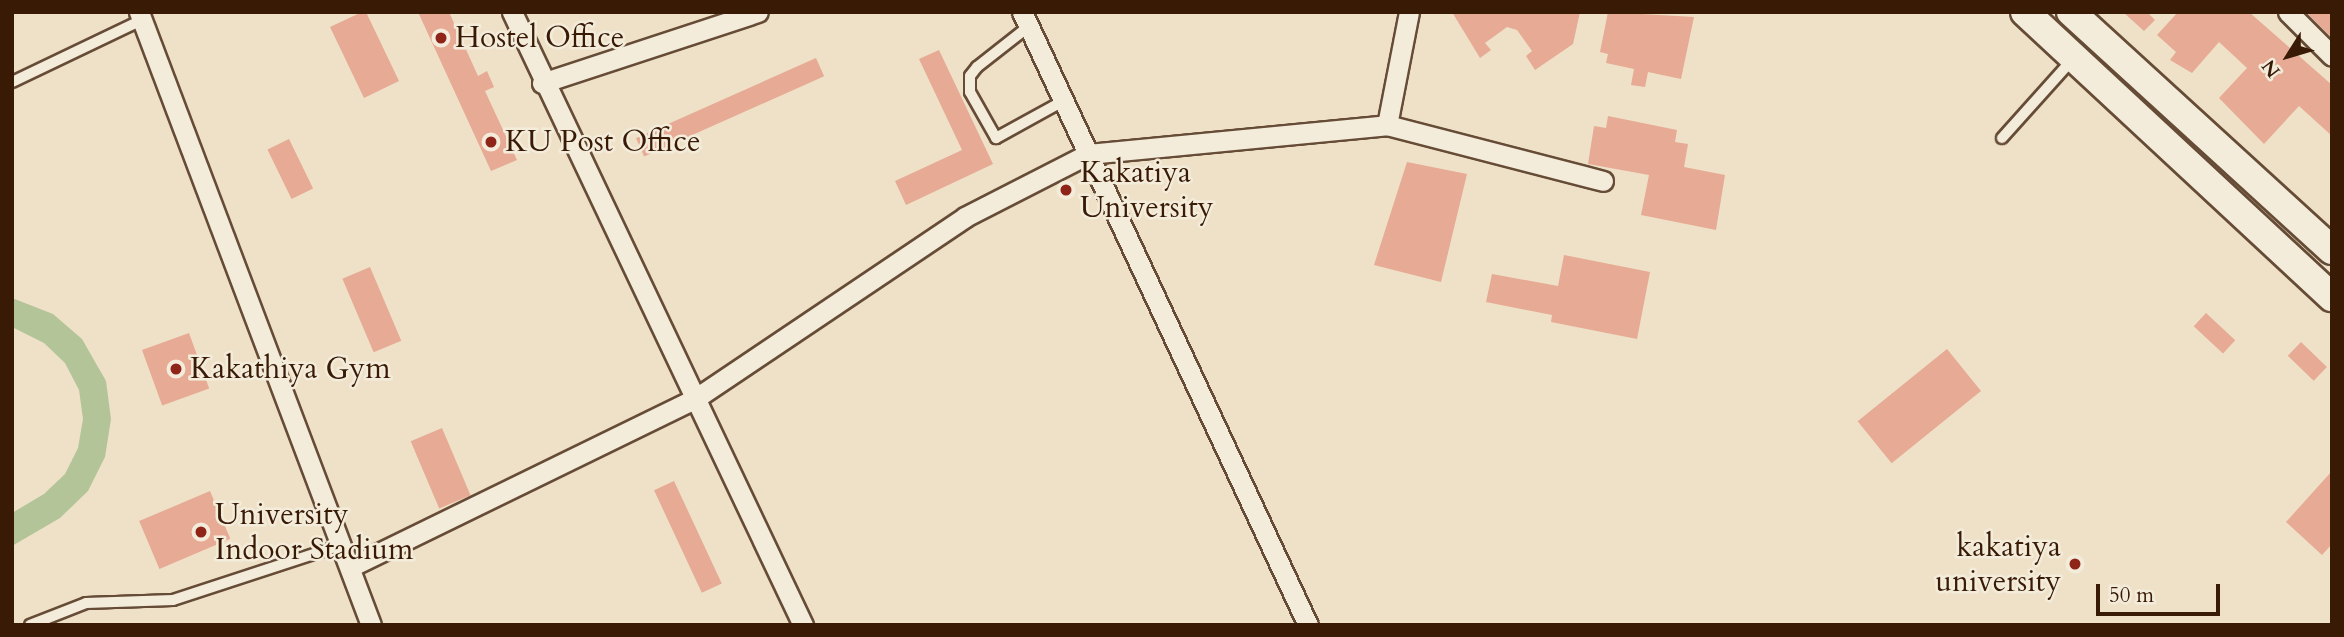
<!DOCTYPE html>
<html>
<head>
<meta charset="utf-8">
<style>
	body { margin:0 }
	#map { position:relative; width:2344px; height:637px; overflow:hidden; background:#eee1c7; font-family:Cardo,serif }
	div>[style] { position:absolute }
	.green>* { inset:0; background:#b3c499 }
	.building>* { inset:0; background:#e7aa94; transform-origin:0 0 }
	.roads { filter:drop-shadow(2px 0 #664c36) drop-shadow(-2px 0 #664c36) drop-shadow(0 2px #664c36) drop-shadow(0 -2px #664c36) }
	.service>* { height:10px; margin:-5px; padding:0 5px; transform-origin:5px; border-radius:5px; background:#f4ecdb }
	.minor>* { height:19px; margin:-9.5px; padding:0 9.5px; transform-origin:9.5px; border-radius:9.5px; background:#f4ecdb }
	.secondary>* { height:28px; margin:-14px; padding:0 14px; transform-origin:14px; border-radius:14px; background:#f4ecdb }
	.dots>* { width:19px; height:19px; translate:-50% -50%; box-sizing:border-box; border:4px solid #f4ecdb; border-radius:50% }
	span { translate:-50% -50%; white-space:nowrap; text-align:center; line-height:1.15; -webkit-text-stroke:5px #f4ecdb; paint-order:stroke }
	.poi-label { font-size:30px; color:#381a05 }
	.left { translate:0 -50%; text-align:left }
	.right { translate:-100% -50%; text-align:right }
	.frame { position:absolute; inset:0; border:14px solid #381a05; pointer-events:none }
	.north { position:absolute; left:2253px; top:21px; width:70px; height:70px; -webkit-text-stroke:5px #f4ecdb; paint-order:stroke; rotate:233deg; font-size:19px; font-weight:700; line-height:28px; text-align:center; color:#381a05 }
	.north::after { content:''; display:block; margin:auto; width:24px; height:32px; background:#381a05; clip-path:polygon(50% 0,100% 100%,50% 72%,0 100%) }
	.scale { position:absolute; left:2096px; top:584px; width:124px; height:32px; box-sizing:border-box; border:4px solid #381a05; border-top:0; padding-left:9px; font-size:21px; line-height:24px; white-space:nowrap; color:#381a05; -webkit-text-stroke:5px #f4ecdb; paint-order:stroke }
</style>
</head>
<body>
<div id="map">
	<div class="green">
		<div style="clip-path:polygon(12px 298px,53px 314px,82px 339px,106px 381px,111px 419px,105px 457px,88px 491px,60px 518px,12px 546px,12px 513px,44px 494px,65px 474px,78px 448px,83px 419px,79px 390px,65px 363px,44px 343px,12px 327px)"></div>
	</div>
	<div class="building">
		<div style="clip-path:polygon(362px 12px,366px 12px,399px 81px,364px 98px,330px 27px)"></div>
		<div style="clip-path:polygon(418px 12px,449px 12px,478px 76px,487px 71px,494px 87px,485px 91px,517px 160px,491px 171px)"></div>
		<div style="clip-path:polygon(1452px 12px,1580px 12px,1573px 44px,1535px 70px,1526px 56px,1532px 51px,1517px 30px,1507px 27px,1485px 43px,1491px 50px,1480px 58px)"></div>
		<div style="clip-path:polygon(1608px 12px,1694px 17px,1681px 79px,1648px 72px,1645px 87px,1631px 85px,1634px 69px,1606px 63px,1608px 54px,1600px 52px)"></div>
		<div style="clip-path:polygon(2123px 12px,2147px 12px,2155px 20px,2144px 31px)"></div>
		<div style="clip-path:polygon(2178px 12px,2249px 12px,2332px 85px,2332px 136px,2299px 106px,2264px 144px,2219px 98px,2247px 68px,2219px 42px,2192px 73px,2170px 60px,2176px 52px,2157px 35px)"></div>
		<div style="clip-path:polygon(2306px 12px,2332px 12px,2332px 38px)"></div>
		<div style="clip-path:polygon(939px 50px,993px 164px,906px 205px,895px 181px,962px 150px,919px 59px)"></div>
		<div style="left:816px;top:58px;width:20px;height:197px;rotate:66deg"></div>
		<div style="clip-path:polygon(1608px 116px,1677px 130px,1675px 142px,1688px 144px,1684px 167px,1725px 175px,1716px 230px,1641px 215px,1649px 175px,1588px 164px,1594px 126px,1606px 128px)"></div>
		<div style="left:289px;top:139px;width:55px;height:24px;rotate:64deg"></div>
		<div style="clip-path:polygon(1407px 162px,1467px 174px,1441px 282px,1374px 265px)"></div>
		<div style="clip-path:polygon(1564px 255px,1650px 272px,1637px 339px,1551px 322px,1552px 315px,1486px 302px,1492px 274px,1558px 286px)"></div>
		<div style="left:370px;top:267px;width:80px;height:30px;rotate:67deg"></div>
		<div style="left:2206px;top:313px;width:40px;height:18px;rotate:43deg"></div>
		<div style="left:189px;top:333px;width:59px;height:50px;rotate:70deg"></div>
		<div style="left:2301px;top:342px;width:36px;height:19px;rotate:44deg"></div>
		<div style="left:1947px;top:349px;width:54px;height:115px;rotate:51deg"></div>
		<div style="left:442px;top:428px;width:73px;height:34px;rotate:67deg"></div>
		<div style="clip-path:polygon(2332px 471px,2332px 544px,2322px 555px,2286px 522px)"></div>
		<div style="left:674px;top:481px;width:113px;height:22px;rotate:65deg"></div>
		<div style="left:210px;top:491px;width:52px;height:77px;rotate:67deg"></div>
	</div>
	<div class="roads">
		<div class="service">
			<div style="left:1028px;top:27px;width:65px;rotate:141.9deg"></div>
			<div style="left:977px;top:67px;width:11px;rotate:128deg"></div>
			<div style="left:970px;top:76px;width:16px;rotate:90deg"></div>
			<div style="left:970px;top:92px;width:53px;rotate:60.5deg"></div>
			<div style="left:996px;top:138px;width:77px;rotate:-28.9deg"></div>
			<div style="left:12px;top:82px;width:144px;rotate:-25.5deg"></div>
			<div style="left:2002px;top:138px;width:106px;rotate:-48.1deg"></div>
			<div style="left:30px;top:625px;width:60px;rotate:-21.4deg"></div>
			<div style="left:86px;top:603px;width:87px;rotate:-2deg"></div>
			<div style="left:173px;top:600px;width:177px;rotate:-18.1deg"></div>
		</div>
		<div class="minor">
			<div style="left:139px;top:12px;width:655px;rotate:69.27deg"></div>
			<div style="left:512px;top:12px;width:679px;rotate:64.61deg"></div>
			<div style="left:1022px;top:12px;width:676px;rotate:64.99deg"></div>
			<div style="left:2288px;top:12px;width:62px;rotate:45deg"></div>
			<div style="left:542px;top:83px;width:227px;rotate:-18.2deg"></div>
			<div style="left:1387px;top:125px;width:115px;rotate:-79deg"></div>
			<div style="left:350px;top:567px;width:385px;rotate:-26deg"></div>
			<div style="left:696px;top:398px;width:324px;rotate:-33.9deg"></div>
			<div style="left:965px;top:217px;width:138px;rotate:-27.1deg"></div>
			<div style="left:1088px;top:154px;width:300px;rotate:-5.5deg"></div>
			<div style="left:1387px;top:125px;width:223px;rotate:14.5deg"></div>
		</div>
		<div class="secondary">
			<div style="left:2025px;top:12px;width:419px;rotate:42.9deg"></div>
			<div style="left:2071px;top:12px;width:353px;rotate:42.4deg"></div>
		</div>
	</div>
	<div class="dots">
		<div style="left:441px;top:38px;background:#8f2418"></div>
		<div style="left:491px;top:142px;background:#8f2418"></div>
		<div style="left:1066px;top:190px;background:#8f2418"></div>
		<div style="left:176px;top:369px;background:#8f2418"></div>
		<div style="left:201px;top:532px;background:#8f2418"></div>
		<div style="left:2075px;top:564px;background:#8f2418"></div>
	</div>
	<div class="poi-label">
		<span class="left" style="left:455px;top:38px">Hostel Office</span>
		<span class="left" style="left:505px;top:142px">KU Post Office</span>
		<span class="left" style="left:1080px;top:190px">Kakatiya<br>University</span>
		<span class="left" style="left:190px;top:369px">Kakathiya Gym</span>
		<span class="left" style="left:215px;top:532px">University<br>Indoor Stadium</span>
		<span class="right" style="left:2061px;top:564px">kakatiya<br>university</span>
	</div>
	<div class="frame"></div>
	<div class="north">N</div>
	<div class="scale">50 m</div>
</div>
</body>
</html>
